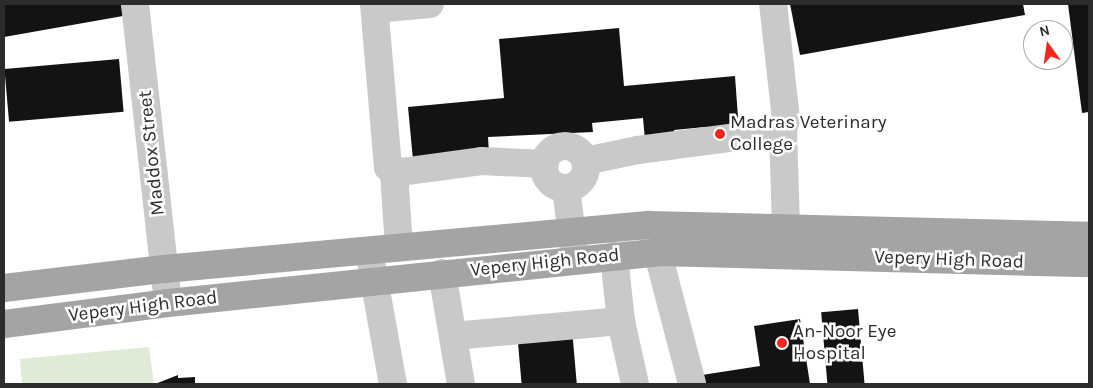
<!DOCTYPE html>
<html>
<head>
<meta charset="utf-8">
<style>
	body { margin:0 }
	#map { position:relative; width:1093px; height:388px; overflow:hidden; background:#fff; font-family:Karla,sans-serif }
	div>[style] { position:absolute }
	.green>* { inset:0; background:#e0ebd7 }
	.building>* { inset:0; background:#131313; transform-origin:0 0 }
	.minor>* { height:28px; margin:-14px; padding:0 14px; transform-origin:14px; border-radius:14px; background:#c9c9c9 }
	.minor>.ring { margin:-14px; padding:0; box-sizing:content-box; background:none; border:28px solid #c9c9c9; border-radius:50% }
	.major>* { height:28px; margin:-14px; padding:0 14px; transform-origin:14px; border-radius:14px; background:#a4a4a4 }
	.dots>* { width:14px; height:14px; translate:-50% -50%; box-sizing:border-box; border:2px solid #fff; border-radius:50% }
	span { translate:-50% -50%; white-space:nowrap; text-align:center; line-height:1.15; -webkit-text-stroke:5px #fff; paint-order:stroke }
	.poi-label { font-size:19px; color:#2c2c2c }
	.left { translate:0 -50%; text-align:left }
	.street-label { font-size:19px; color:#2c2c2c }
	.frame { position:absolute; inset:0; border:5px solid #2c2c2c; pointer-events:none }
	.north { position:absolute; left:1023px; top:20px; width:50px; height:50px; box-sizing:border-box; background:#fff; border:1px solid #ababab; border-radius:50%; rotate:346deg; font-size:14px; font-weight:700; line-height:20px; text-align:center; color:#2c2c2c }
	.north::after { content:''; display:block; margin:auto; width:18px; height:22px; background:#f4251c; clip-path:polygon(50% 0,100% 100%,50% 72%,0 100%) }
</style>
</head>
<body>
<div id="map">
	<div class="green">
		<div style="clip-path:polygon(149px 347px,154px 384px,22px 384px,20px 359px)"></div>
	</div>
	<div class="building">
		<div style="clip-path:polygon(4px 4px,121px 4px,123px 16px,4px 37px)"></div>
		<div style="clip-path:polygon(790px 4px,1023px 4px,1025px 15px,800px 55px)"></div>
		<div style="clip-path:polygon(1068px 4px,1089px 4px,1089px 112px,1082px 113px)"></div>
		<div style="clip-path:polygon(619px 28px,624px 86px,735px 76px,739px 131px,705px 127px,674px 130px,674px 137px,645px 140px,643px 118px,592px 123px,593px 132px,488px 137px,489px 153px,413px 160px,408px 107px,504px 98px,499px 39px)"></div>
		<div style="left:119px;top:59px;width:53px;height:115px;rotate:85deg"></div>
		<div style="left:858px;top:309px;width:75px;height:37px;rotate:85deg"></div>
		<div style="clip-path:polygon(800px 319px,810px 384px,703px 384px,702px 375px,760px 366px,754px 326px)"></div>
		<div style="left:572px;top:329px;width:55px;height:55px;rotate:85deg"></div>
		<div style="clip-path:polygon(178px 375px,178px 378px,195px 377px,195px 384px,155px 384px)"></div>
	</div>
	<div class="minor">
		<div style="left:135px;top:4px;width:301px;rotate:83.7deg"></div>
		<div style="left:374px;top:4px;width:164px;rotate:85.1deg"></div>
		<div style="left:388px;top:167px;width:14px;rotate:21deg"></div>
		<div style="left:401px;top:172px;width:81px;rotate:-7.8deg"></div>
		<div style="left:481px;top:161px;width:64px;rotate:2.7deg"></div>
		<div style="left:375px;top:9px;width:55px;rotate:-5.2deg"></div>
		<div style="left:783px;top:131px;width:95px;rotate:88.2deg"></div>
		<div class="ring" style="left:544px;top:146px;width:14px;height:14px"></div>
		<div style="left:585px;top:161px;width:54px;rotate:-11.7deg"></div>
		<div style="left:638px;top:150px;width:146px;rotate:-7.5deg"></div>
		<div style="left:783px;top:131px;width:12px;rotate:-76deg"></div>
		<div style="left:786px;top:119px;width:116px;rotate:-96.4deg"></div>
		<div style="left:394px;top:172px;width:76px;rotate:86.2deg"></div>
		<div style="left:566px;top:188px;width:72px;rotate:82.8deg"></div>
		<div style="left:652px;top:231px;width:158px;rotate:75.3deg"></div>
		<div style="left:369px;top:251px;width:135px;rotate:79.8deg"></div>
		<div style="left:614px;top:256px;width:65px;rotate:83.9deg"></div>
		<div style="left:442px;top:273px;width:113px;rotate:80.3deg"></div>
		<div style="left:453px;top:336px;width:169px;rotate:-5.1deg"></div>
		<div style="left:621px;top:321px;width:65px;rotate:77.5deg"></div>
	</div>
	<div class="major">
		<div style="left:4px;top:288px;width:161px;rotate:-6.8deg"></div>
		<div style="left:164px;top:269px;width:488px;rotate:-5.2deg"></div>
		<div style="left:650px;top:225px;width:439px;rotate:1.4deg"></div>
		<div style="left:4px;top:324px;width:165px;rotate:-7.3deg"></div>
		<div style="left:168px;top:303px;width:493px;rotate:-5.9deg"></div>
		<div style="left:658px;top:252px;width:431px;rotate:1.5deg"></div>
	</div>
	<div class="dots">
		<div style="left:720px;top:134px;background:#f4251c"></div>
		<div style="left:782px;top:343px;background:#f4251c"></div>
	</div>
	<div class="poi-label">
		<span class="left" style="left:730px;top:134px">Madras Veterinary<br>College</span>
		<span class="left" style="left:793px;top:343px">An-Noor Eye<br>Hospital</span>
	</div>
	<div class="street-label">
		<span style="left:152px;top:153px;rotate:-96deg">Maddox Street</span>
		<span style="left:949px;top:260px;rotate:2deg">Vepery High Road</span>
		<span style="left:545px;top:263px;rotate:-6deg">Vepery High Road</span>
		<span style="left:143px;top:307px;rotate:-7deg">Vepery High Road</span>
	</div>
	<div class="frame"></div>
	<div class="north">N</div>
</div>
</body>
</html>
